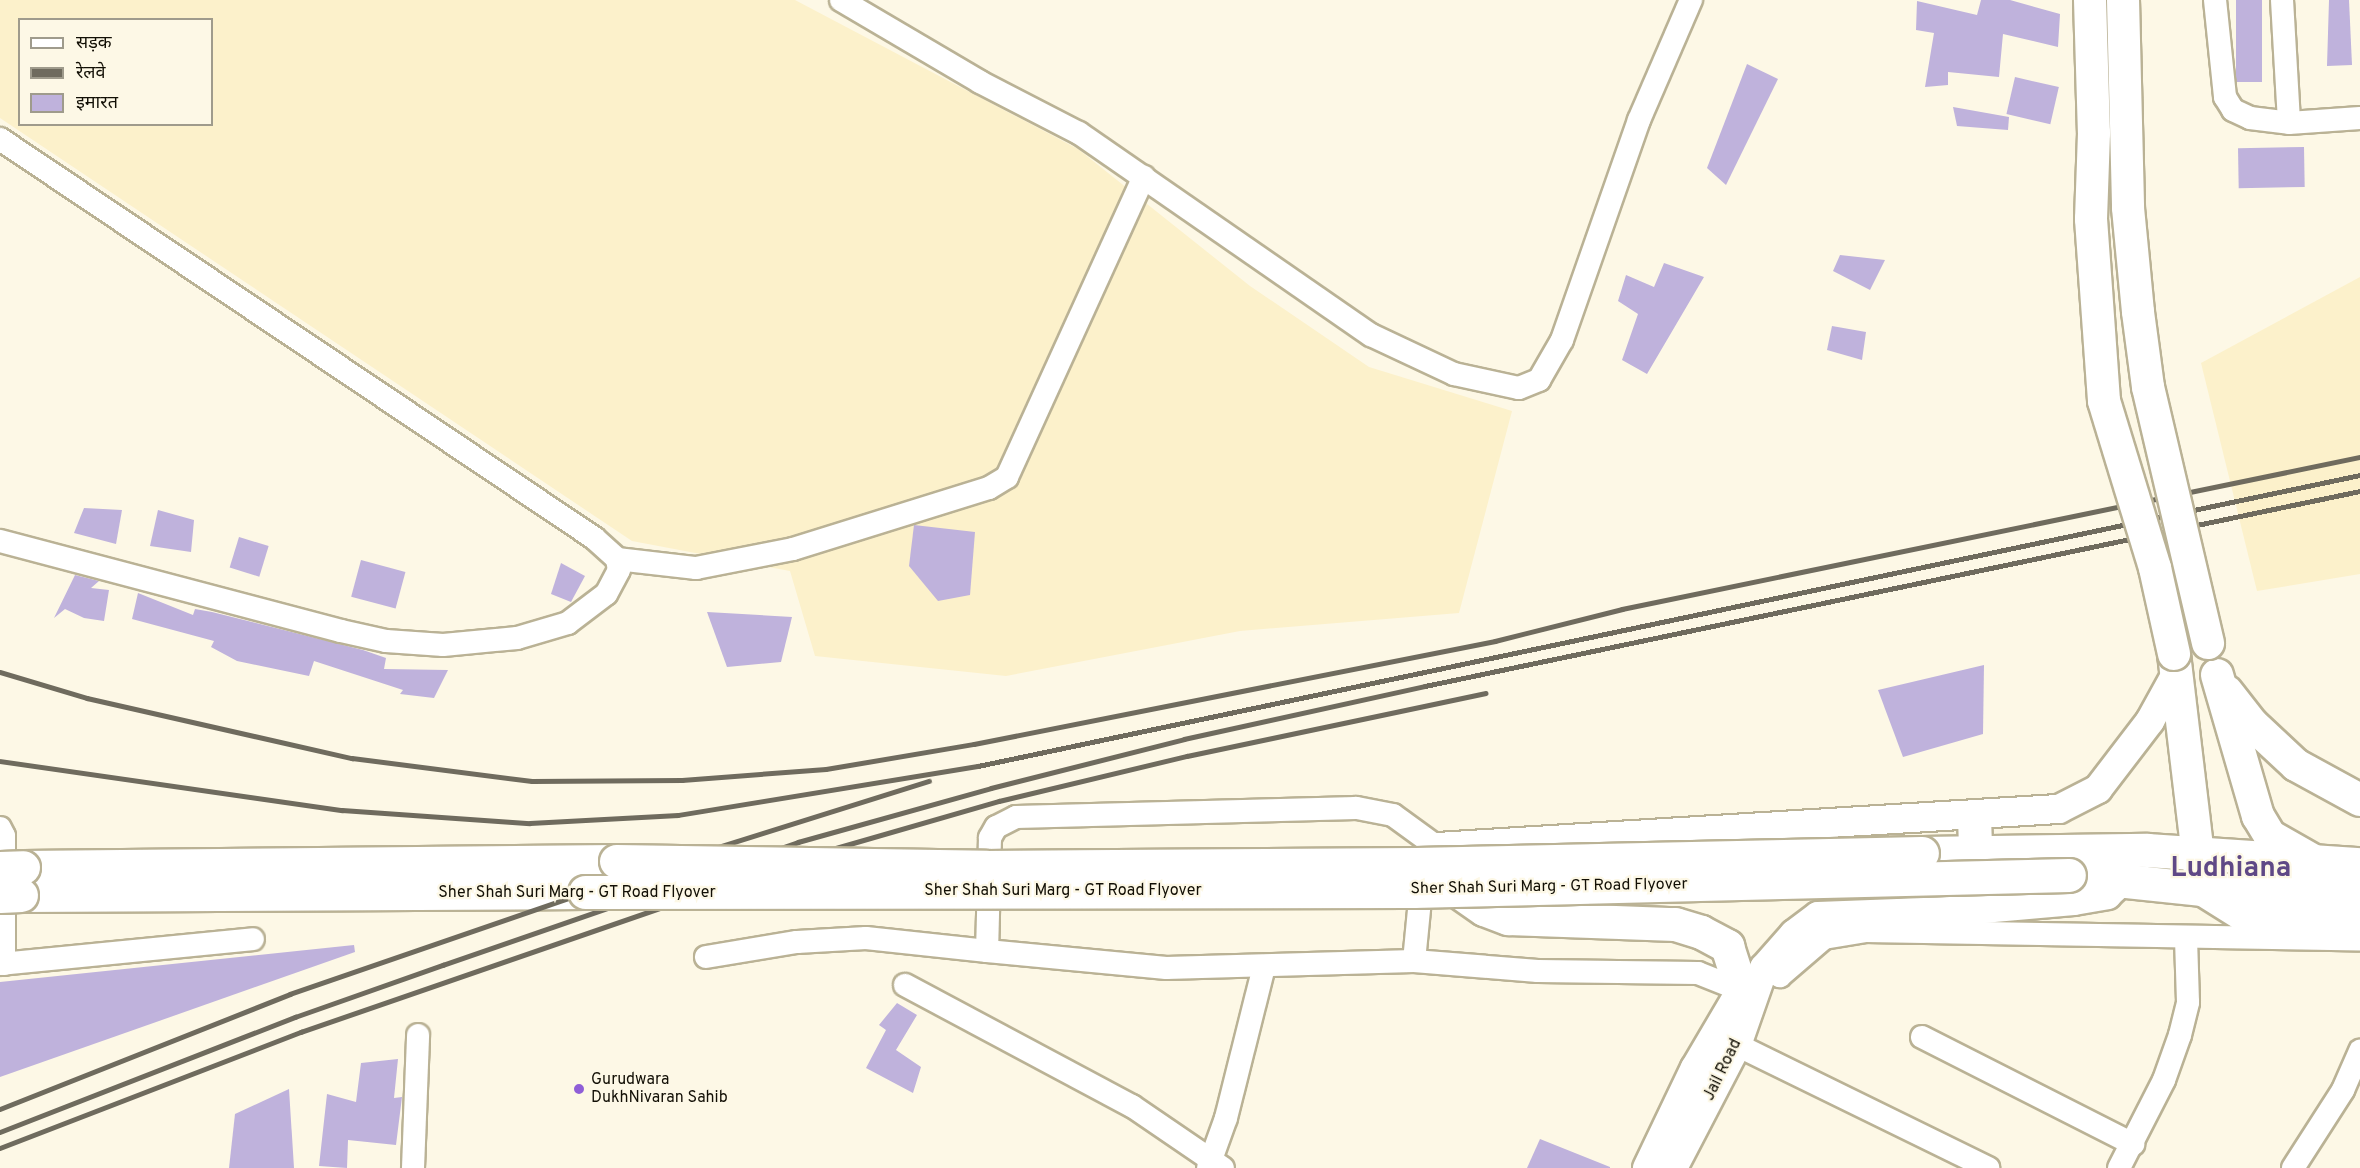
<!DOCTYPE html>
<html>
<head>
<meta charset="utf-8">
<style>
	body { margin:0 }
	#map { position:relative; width:2360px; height:1168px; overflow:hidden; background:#fdf8e6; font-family:Overpass,"Noto Sans Devanagari",sans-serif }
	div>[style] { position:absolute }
	.built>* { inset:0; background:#fcf1cb }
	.building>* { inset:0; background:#bfb2dc; transform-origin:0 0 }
	.roads { filter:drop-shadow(2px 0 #bab295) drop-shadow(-2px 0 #bab295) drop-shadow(0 2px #bab295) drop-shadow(0 -2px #bab295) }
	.minor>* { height:22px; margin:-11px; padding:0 11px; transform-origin:11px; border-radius:11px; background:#fff }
	.tertiary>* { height:28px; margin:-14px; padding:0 14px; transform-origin:14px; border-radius:14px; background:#fff }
	.secondary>* { height:32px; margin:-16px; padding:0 16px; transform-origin:16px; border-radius:16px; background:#fff }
	.primary>* { height:33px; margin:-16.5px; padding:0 16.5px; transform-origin:16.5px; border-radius:16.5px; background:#fff }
	.rail>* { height:4.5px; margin:-2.25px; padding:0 2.25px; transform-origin:2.25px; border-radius:2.25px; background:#6f6b5e }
	.bridges { filter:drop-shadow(2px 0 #bab295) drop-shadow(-2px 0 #bab295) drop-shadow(0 2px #bab295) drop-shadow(0 -2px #bab295) }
	.secondary-bridge>* { height:32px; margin:-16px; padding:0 16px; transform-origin:16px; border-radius:16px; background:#fff }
	.primary-bridge>* { height:33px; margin:-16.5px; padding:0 16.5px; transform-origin:16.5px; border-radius:16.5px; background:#fff }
	.dots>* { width:16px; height:16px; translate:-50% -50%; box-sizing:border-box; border:3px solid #fdf8e6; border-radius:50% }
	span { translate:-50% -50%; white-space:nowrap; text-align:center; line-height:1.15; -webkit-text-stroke:4.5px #fdf8e6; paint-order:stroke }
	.street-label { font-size:16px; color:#120f05 }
	.poi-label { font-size:16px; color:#120f05 }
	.left { translate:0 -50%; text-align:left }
	.town-label { font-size:28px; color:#5f4886; font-weight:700 }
	.legend { position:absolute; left:18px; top:18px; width:195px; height:108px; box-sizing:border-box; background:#fdf8e6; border:2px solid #9f9b8c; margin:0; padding:8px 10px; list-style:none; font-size:18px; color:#120f05 }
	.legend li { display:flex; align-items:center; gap:12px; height:30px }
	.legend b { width:30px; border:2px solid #9f9b8c }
</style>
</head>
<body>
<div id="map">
	<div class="built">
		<div style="clip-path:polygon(evenodd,0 0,795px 0,1078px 149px,1250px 286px,1369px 367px,1512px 411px,1459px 613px,1240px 631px,1006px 676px,815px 656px,790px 571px,632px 541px,0 118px,0 0,20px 20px,212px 20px,212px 124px,20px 124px,20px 20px)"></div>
		<div style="clip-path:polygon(2360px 277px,2360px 574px,2257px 591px,2201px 363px)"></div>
	</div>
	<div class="building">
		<div style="clip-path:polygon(1981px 0,2010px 0,2060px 14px,2058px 47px,2003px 34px,1999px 77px,1948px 72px,1948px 85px,1925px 87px,1934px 33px,1916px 30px,1917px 1px,1977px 15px)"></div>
		<div style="left:2236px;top:0;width:26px;height:82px"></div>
		<div style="clip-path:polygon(2329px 0,2349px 0,2352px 65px,2327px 66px)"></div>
		<div style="clip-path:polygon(1747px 64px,1778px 79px,1726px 185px,1707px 168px)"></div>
		<div style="left:2015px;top:77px;width:45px;height:38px;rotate:13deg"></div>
		<div style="clip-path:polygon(1953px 107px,2009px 117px,2008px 130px,1957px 126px)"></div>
		<div style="left:2304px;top:147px;width:40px;height:66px;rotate:89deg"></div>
		<div style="clip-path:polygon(1840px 255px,1885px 260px,1870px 290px,1833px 271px)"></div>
		<div style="clip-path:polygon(1664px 263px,1704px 277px,1647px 374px,1622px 360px,1638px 314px,1618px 301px,1626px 275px,1654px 287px)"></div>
		<div style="clip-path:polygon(1832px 326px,1866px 332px,1862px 360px,1827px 350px)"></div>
		<div style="clip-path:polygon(84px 508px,122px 510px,116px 544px,74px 533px)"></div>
		<div style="clip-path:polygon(158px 510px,194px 520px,191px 552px,150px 546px)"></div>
		<div style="clip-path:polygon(914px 525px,975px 532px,970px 595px,938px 601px,909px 566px)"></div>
		<div style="left:239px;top:537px;width:31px;height:32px;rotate:17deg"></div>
		<div style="left:361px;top:560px;width:46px;height:38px;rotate:15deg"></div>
		<div style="clip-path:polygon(561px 563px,585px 576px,571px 602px,551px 594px)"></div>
		<div style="clip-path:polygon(75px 575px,99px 581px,91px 588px,109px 590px,104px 621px,84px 618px,65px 609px,54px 618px)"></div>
		<div style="clip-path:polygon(138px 593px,193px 615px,195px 609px,212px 612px,363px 650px,386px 658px,384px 669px,448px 670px,434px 698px,400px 694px,403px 690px,314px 661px,309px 676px,237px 661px,211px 647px,214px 641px,132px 619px)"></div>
		<div style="clip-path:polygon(707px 612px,792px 617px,781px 662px,727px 667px)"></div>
		<div style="clip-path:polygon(1984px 665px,1983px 734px,1903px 757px,1878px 690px)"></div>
		<div style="clip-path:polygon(354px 945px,355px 952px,0 1077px,0 982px)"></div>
		<div style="clip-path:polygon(897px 1003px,917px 1015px,896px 1050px,921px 1067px,913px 1093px,866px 1068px,886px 1030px,879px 1025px)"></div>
		<div style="clip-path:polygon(398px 1059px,394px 1098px,402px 1097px,396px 1145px,348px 1140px,347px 1168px,319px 1166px,327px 1094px,356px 1102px,361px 1063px)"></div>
		<div style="clip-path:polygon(289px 1089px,294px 1168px,229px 1168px,235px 1114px)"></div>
		<div style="clip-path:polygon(1540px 1139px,1610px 1167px,1610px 1168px,1527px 1168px)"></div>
	</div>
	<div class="roads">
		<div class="minor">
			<div style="left:841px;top:0;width:161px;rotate:30.5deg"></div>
			<div style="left:980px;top:82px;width:111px;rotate:27.3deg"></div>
			<div style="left:1079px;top:133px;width:355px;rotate:34.7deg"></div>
			<div style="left:1371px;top:335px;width:92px;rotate:25.2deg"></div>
			<div style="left:1454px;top:374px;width:66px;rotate:12.2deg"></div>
			<div style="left:1519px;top:388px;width:22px;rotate:-22deg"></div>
			<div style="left:1539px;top:380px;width:46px;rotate:-60.1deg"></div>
			<div style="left:1562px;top:340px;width:233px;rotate:-70.7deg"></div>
			<div style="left:1639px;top:120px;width:131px;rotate:-66.6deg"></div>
			<div style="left:2215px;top:0;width:98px;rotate:84.1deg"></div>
			<div style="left:2225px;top:97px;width:15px;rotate:58deg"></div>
			<div style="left:2233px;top:110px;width:19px;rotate:25deg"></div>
			<div style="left:2250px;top:118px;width:39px;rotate:7deg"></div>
			<div style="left:2289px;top:123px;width:71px;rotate:-4deg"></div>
			<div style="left:2282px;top:0;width:123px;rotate:86.7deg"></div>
			<div style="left:0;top:139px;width:716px;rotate:33.89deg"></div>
			<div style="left:594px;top:538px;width:31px;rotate:42deg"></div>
			<div style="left:617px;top:559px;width:11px;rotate:80deg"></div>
			<div style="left:619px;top:570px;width:27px;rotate:118deg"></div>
			<div style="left:606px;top:594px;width:48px;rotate:142.7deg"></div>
			<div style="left:568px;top:623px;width:53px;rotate:163.6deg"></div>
			<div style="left:517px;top:638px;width:74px;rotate:174.6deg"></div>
			<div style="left:443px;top:645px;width:57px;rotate:-176deg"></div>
			<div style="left:386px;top:641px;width:46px;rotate:-167.5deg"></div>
			<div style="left:341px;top:631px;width:353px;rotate:-165.2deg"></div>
			<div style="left:617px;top:559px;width:80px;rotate:6.5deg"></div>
			<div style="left:696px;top:568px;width:99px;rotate:-11.1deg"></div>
			<div style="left:793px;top:549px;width:205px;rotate:-17.3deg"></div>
			<div style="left:989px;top:488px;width:21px;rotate:-31deg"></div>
			<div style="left:1007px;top:477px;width:330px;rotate:-65.5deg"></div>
			<div style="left:0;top:828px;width:9px;rotate:63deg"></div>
			<div style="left:4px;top:836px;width:128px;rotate:90deg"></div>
			<div style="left:1437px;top:847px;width:54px;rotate:-144deg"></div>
			<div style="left:1393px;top:815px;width:38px;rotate:-169deg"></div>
			<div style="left:1356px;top:808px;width:340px;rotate:178.5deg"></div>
			<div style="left:1016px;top:817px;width:22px;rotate:153deg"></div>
			<div style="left:996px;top:827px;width:13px;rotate:119deg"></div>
			<div style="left:990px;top:838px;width:113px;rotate:91.5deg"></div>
			<div style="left:987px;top:951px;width:180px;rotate:5.4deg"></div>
			<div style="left:1166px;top:968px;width:248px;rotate:-1.6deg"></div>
			<div style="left:1414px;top:961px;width:124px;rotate:4.6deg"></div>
			<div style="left:1538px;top:971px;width:160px;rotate:0.7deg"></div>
			<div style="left:1698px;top:973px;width:46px;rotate:21.6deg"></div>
			<div style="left:706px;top:957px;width:92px;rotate:-9.4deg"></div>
			<div style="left:797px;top:942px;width:69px;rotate:-3.3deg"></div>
			<div style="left:866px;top:938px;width:122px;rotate:6.1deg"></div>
			<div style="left:1414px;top:961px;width:82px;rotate:-84.4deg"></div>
			<div style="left:0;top:964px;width:254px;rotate:-5.6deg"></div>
			<div style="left:1764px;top:968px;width:18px;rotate:27deg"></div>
			<div style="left:1780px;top:976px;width:58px;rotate:-40.8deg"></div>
			<div style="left:1824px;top:938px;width:43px;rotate:-9.5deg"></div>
			<div style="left:1866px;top:931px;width:494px;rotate:1deg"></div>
			<div style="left:905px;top:985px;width:257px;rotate:28.1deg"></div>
			<div style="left:1132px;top:1106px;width:110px;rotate:34.3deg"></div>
			<div style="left:1922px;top:1037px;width:237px;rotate:26.9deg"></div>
			<div style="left:1737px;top:1045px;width:280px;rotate:26.1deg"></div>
			<div style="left:413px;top:1168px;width:133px;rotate:-87.8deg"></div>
			<div style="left:1208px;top:1168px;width:53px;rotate:-70.2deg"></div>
			<div style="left:1226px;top:1118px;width:156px;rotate:-75.9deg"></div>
			<div style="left:2119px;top:1168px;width:99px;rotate:-62.9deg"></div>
			<div style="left:2164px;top:1080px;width:48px;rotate:-70.4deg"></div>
			<div style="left:2180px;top:1035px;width:34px;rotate:-76deg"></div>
			<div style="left:2188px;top:1002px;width:64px;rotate:-91.8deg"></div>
			<div style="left:2293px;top:1168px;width:93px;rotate:-57.3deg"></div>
			<div style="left:2343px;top:1090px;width:43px;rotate:-66.4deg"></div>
		</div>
		<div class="tertiary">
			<div style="left:1424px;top:860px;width:18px;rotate:-45deg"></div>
			<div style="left:1437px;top:847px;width:623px;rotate:-3.5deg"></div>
			<div style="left:2059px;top:809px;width:44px;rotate:-27.1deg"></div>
			<div style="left:2098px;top:789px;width:86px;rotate:-52.6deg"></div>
			<div style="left:2150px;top:721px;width:56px;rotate:-61.1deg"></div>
			<div style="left:2265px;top:914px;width:95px;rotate:1.8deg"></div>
			<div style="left:1647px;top:1168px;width:111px;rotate:-64.4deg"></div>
			<div style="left:1695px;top:1068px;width:91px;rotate:-59.5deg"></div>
			<div style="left:1673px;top:1168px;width:139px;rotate:-62.5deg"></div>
			<div style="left:1737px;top:1045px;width:82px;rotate:-70.7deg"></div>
			<div style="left:1764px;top:968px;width:45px;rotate:-48.6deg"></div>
			<div style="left:1794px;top:934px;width:30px;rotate:-37deg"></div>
			<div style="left:1818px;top:916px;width:153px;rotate:-2.2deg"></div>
			<div style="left:1971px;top:910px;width:103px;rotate:-5deg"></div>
			<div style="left:2074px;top:901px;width:34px;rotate:-10deg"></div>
			<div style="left:2107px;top:895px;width:25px;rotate:-43deg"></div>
		</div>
		<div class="secondary">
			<div style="left:2174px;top:654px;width:237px;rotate:83.2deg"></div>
			<div style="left:2217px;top:675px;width:147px;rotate:73.8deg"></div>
			<div style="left:2258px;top:816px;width:23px;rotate:59deg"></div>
			<div style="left:2270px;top:836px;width:53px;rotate:29.5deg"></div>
			<div style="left:2227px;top:692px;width:41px;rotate:52deg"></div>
			<div style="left:2252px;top:724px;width:60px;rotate:43deg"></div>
			<div style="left:2296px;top:765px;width:73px;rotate:28.7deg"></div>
		</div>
		<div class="primary">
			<div style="left:1974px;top:817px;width:33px;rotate:88deg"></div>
			<div style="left:1922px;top:853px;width:225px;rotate:-0.8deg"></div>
			<div style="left:2147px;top:850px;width:213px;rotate:3.8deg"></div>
			<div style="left:23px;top:867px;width:593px;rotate:-0.58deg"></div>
			<div style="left:2069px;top:875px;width:134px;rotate:6deg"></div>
			<div style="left:2202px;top:889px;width:158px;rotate:1.5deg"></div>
			<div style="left:1455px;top:889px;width:35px;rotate:35deg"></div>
			<div style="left:1484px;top:909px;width:26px;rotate:21deg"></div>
			<div style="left:1508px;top:918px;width:167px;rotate:2.1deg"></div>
			<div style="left:1675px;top:924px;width:27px;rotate:17deg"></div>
			<div style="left:1701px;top:932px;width:30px;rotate:28deg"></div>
			<div style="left:1727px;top:946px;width:46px;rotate:72.3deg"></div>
			<div style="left:2203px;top:889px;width:47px;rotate:32deg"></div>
			<div style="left:2243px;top:914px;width:22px"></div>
			<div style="left:21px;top:895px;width:564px;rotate:-0.3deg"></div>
		</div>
	</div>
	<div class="rail">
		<div style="left:0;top:672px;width:91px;rotate:16.6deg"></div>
		<div style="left:87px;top:698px;width:272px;rotate:12.8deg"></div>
		<div style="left:352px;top:758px;width:181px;rotate:7.3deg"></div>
		<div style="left:532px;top:781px;width:150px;rotate:-0.4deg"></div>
		<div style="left:682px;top:780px;width:144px;rotate:-4.4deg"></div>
		<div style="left:826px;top:769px;width:150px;rotate:-9.6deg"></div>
		<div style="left:974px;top:744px;width:531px;rotate:-11.18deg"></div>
		<div style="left:1495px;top:641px;width:131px;rotate:-14.1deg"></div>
		<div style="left:1622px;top:609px;width:753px;rotate:-11.64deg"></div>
		<div style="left:0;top:761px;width:345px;rotate:8.2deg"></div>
		<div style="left:342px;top:810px;width:188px;rotate:4deg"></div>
		<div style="left:530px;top:823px;width:148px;rotate:-3.1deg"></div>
		<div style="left:678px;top:815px;width:304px;rotate:-9.3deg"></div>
		<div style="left:978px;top:766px;width:1412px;rotate:-11.89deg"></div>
		<div style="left:0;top:1109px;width:312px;rotate:-21.6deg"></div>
		<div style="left:290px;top:994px;width:429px;rotate:-19deg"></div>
		<div style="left:696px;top:854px;width:244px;rotate:-17.4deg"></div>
		<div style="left:0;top:1132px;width:317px;rotate:-21.3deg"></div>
		<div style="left:295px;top:1017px;width:157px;rotate:-19.4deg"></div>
		<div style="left:443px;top:965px;width:376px;rotate:-19.1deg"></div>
		<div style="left:798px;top:842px;width:200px;rotate:-15.6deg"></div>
		<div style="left:991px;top:788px;width:199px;rotate:-14.2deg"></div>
		<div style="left:1184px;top:739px;width:247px;rotate:-12.4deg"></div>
		<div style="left:1425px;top:686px;width:955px;rotate:-11.78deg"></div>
		<div style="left:0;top:1148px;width:323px;rotate:-21.1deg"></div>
		<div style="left:301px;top:1032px;width:551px;rotate:-19.06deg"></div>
		<div style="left:822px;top:852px;width:184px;rotate:-16.1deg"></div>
		<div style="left:999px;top:801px;width:193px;rotate:-13.5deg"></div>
		<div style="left:1187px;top:756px;width:305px;rotate:-11.9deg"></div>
	</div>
	<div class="bridges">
		<div class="secondary-bridge">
			<div style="left:2090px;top:0;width:133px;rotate:88.3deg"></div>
			<div style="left:2094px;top:133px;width:86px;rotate:92deg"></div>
			<div style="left:2091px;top:219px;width:182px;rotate:85.9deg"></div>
			<div style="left:2104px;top:401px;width:175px;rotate:73deg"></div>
			<div style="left:2155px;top:568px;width:88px;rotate:77.5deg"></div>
			<div style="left:2123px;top:0;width:208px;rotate:88.6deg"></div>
			<div style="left:2128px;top:208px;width:104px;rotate:84.5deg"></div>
			<div style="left:2138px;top:312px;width:76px;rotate:82.4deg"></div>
			<div style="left:2148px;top:387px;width:263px;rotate:76.8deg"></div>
		</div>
		<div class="primary-bridge">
			<div style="left:616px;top:861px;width:370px;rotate:0.9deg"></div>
			<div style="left:986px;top:867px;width:430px;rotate:-0.4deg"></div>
			<div style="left:1416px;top:864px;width:506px;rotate:-1.25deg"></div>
			<div style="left:0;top:868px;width:23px;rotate:-2deg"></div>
			<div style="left:585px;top:892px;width:828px;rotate:-0.07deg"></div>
			<div style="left:1413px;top:891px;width:656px;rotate:-1.4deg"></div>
			<div style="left:0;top:896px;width:21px;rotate:-3deg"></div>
		</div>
	</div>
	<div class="dots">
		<div style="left:579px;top:1089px;background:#8f5ed7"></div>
	</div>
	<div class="street-label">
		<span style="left:1549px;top:887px;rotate:-1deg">Sher Shah Suri Marg - GT Road Flyover</span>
		<span style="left:1063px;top:891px">Sher Shah Suri Marg - GT Road Flyover</span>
		<span style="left:577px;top:893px">Sher Shah Suri Marg - GT Road Flyover</span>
		<span style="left:1723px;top:1070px;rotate:-64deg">Jail Road</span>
	</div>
	<div class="poi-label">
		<span class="left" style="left:591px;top:1089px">Gurudwara<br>DukhNivaran Sahib</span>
	</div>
	<div class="town-label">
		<span style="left:2231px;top:869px">Ludhiana</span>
	</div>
	<ul class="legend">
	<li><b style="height:8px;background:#fff"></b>सड़क</li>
	<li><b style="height:8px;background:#6f6b5e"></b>रेलवे</li>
	<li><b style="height:16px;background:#bfb2dc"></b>इमारत</li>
	</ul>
</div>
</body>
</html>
